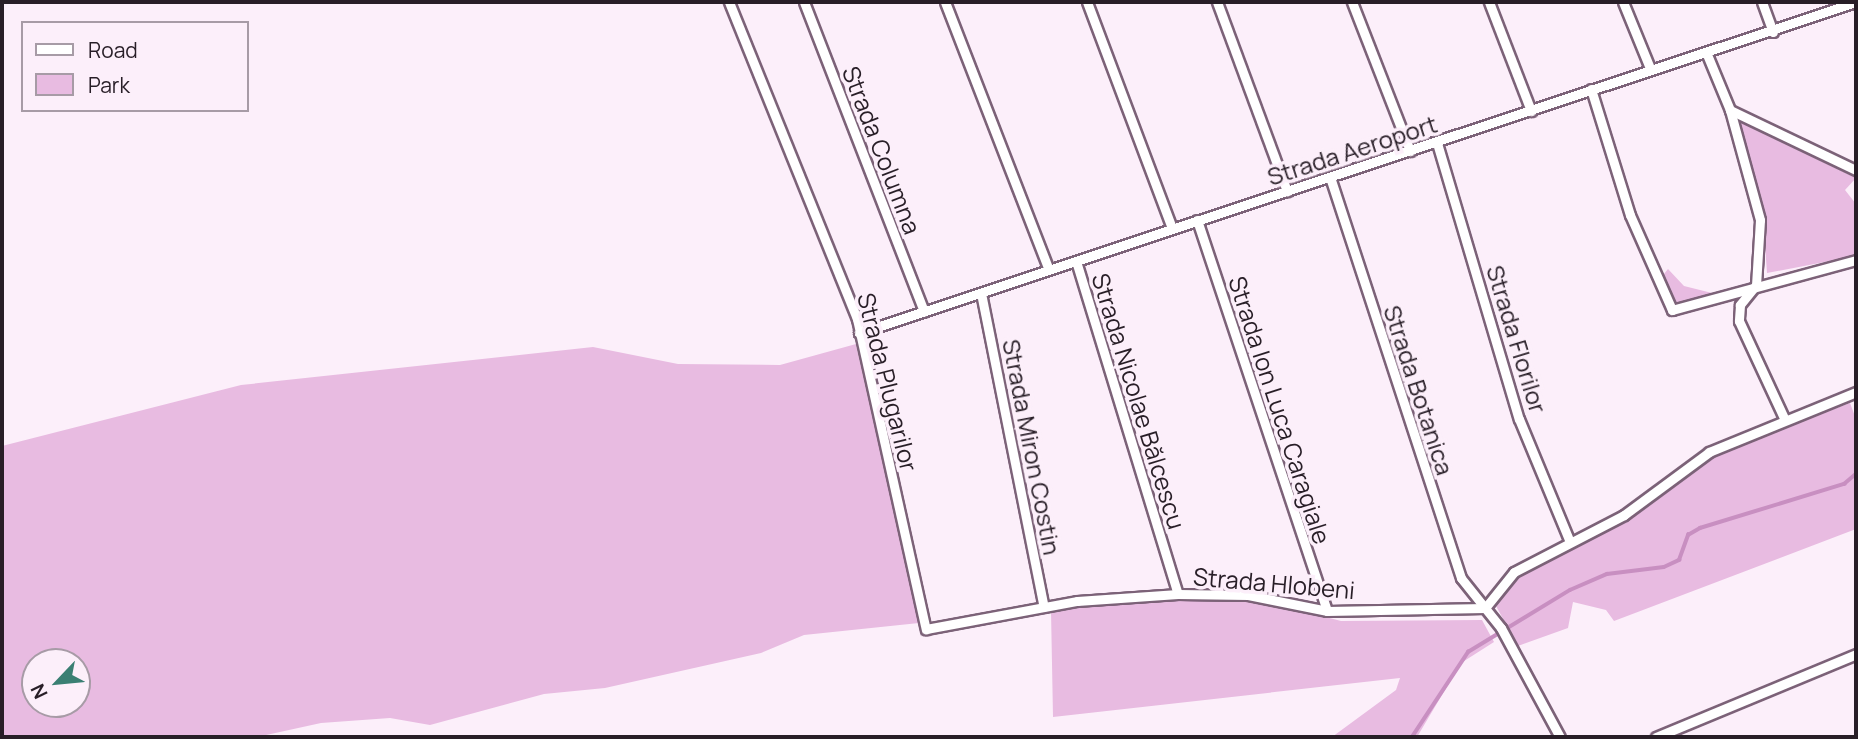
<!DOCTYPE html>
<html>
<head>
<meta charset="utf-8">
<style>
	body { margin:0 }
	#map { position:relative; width:1858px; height:739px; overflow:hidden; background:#fceffa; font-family:Manrope,sans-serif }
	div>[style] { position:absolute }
	.green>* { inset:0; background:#e8bbe1 }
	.stream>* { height:3.5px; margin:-1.75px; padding:0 1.75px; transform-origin:1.75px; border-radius:1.75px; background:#c88fc1 }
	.roads { filter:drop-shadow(2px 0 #7c6278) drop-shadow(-2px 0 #7c6278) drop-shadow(0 2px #7c6278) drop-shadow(0 -2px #7c6278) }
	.minor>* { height:9px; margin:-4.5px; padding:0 4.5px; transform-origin:4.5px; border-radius:4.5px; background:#fff }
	span { translate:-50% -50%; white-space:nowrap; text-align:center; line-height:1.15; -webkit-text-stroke:7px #fceffa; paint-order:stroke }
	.street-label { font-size:24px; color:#281e27 }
	.frame { position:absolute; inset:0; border:4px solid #281e27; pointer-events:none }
	.legend { position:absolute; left:21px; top:21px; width:228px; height:91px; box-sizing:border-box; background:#fceffa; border:2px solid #a79ba6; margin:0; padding:9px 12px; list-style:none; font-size:21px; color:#281e27 }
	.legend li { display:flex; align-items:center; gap:14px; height:35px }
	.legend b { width:35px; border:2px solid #a79ba6 }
	.north { position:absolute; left:21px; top:648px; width:70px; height:70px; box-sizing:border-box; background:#fceffa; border:2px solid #a79ba6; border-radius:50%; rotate:244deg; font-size:19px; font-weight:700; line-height:28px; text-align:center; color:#281e27 }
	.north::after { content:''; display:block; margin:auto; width:24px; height:32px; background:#3a7f73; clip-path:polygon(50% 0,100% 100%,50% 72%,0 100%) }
</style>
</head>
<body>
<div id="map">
	<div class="green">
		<div style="clip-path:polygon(1737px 120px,1856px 178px,1845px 190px,1856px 204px,1856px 256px,1767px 273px,1763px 217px)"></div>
		<div style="clip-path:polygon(1668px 269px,1684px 286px,1720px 295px,1686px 306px,1676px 302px,1659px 280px)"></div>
		<div style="clip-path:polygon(evenodd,856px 344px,919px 623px,804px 635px,761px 653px,605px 688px,544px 694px,430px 725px,390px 718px,321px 723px,257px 737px,2px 737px,2px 446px,241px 385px,593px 347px,678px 364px,780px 365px,856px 344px,77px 662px,77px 704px,35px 704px,35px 662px,77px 662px)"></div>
		<div style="clip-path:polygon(1850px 403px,1856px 419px,1856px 529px,1614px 621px,1606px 610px,1573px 602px,1568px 628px,1518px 646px,1496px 606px,1525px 571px,1620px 525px,1719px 452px)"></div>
		<div style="clip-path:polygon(1175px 597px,1250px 597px,1341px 621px,1482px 620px,1494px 642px,1461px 663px,1417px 737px,1332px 737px,1396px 690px,1400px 678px,1053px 717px,1051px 611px)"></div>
	</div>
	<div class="stream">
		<div style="left:1412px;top:737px;width:102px;rotate:-56.6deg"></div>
		<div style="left:1468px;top:652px;width:119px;rotate:-31.3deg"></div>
		<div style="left:1570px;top:590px;width:40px;rotate:-23.4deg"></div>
		<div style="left:1607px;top:574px;width:57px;rotate:-7deg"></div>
		<div style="left:1664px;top:567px;width:17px;rotate:-25deg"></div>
		<div style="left:1679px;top:560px;width:27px;rotate:-70deg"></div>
		<div style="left:1688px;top:535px;width:14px;rotate:-30deg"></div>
		<div style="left:1700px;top:528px;width:151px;rotate:-17deg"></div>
		<div style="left:1844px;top:484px;width:16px;rotate:-40deg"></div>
	</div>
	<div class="roads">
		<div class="minor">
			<div style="left:729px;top:2px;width:342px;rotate:68deg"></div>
			<div style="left:857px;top:319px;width:318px;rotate:77.5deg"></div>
			<div style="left:926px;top:629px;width:154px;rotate:-10.5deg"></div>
			<div style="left:1077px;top:601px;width:101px;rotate:-4deg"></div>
			<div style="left:1178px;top:594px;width:70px;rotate:0.8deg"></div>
			<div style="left:1248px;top:595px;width:81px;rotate:11.4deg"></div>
			<div style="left:1327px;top:611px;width:158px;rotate:-1.1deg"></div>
			<div style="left:1485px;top:608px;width:46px;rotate:-51.1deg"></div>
			<div style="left:1514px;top:572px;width:124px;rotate:-27.4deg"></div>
			<div style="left:1624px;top:515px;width:106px;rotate:-36.5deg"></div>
			<div style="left:1709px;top:452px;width:159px;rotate:-22.2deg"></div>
			<div style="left:804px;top:2px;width:332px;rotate:68.8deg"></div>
			<div style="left:945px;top:2px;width:287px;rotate:68.8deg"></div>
			<div style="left:1087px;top:2px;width:241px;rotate:69.4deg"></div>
			<div style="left:1217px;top:2px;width:202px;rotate:69.7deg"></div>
			<div style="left:1352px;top:2px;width:160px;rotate:68.7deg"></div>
			<div style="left:1489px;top:2px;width:117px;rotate:68.9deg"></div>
			<div style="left:1623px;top:2px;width:71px;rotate:67.8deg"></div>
			<div style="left:1762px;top:2px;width:32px;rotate:70deg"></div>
			<div style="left:1706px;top:52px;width:63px;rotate:67.5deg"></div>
			<div style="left:1730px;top:110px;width:114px;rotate:74.7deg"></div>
			<div style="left:1760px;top:220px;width:65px;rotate:93.5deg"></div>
			<div style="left:1756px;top:285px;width:26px;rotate:129deg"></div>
			<div style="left:1740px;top:305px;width:16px;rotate:94deg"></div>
			<div style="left:1739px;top:321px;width:109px;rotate:65.1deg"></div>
			<div style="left:1591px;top:89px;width:132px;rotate:72.8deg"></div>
			<div style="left:1630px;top:215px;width:104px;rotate:66.1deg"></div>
			<div style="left:1672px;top:310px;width:191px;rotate:-15.2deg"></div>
			<div style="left:1730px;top:110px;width:140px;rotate:25.5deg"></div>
			<div style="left:1437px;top:143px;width:288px;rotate:73.5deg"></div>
			<div style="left:1519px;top:419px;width:133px;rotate:67.5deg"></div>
			<div style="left:1330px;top:177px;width:422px;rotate:71.9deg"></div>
			<div style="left:1461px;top:578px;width:64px;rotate:51.3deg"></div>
			<div style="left:1501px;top:628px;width:124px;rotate:61.6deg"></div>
			<div style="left:1197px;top:220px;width:412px;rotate:71.6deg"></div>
			<div style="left:1076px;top:261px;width:348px;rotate:73deg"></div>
			<div style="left:981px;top:293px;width:320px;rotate:78.7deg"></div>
			<div style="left:859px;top:333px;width:1051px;rotate:-18.37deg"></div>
			<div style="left:1656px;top:737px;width:217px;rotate:-22.5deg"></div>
		</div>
	</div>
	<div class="street-label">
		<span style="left:882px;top:150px;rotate:69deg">Strada Columna</span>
		<span style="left:1352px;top:150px;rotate:-18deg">Strada Aeroport</span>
		<span style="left:1517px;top:339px;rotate:73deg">Strada Florilor</span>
		<span style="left:888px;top:382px;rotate:76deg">Strada Plugarilor</span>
		<span style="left:1419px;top:390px;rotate:72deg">Strada Botanica</span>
		<span style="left:1139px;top:401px;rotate:73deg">Strada Nicolae Bălcescu</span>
		<span style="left:1280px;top:410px;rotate:72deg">Strada Ion Luca Caragiale</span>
		<span style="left:1032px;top:447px;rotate:79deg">Strada Miron Costin</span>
		<span style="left:1274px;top:583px;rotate:5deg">Strada Hlobeni</span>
	</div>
	<div class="frame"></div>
	<ul class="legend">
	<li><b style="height:9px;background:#fff"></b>Road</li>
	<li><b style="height:19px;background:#e8bbe1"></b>Park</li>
	</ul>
	<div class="north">N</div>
</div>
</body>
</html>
